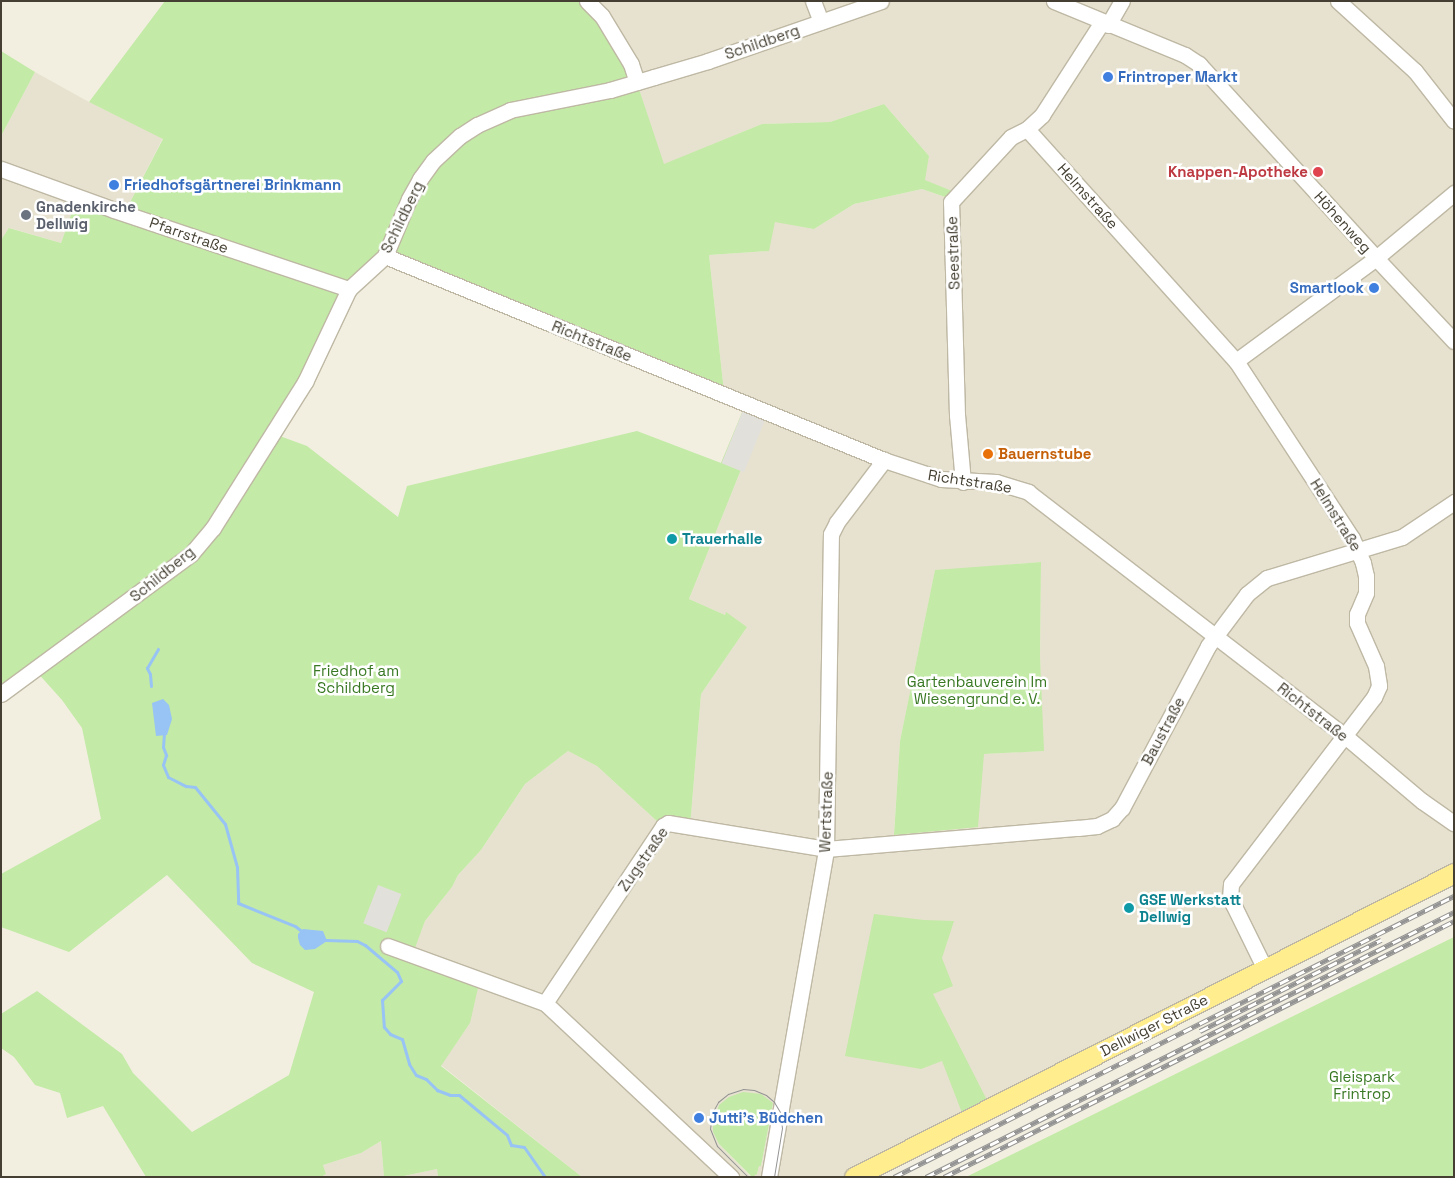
<!DOCTYPE html>
<html>
<head>
<meta charset="utf-8">
<style>
	body { margin:0 }
	#map { position:relative; width:1455px; height:1178px; overflow:hidden; background:#f2efe1; font-family:"Space Grotesk",sans-serif }
	div>[style] { position:absolute }
	.residential>* { inset:0; background:#e7e2cf }
	.green>* { inset:0; background:#c3eaa6 }
	.parking>* { inset:0; background:#e2e0db; transform-origin:0 0 }
	.water>* { inset:0; background:#98c3f5 }
	.stream>* { height:3px; margin:-1.5px; padding:0 1.5px; transform-origin:1.5px; border-radius:1.5px; background:#98c3f5 }
	.roads { filter:drop-shadow(1px 0 #beb8a4) drop-shadow(-1px 0 #beb8a4) drop-shadow(0 1px #beb8a4) drop-shadow(0 -1px #beb8a4) }
	.minor>* { height:15px; margin:-7.5px; padding:0 7.5px; transform-origin:7.5px; border-radius:7.5px; background:#fff }
	.major>* { height:19px; margin:-9.5px; padding:0 9.5px; transform-origin:9.5px; border-radius:9.5px; background:#ffed8e }
	.tram>* { height:1px; margin:-0.5px; padding:0 0.5px; transform-origin:0.5px; border-radius:0.5px; background:#939393 }
	.rail>* { height:5px; margin-top:-2.5px; transform-origin:0; background:repeating-linear-gradient(90deg,#fff 0 9px,#939393 0 18px); box-sizing:border-box; border-block:1px solid #939393 }
	.dots>* { width:14px; height:14px; translate:-50% -50%; box-sizing:border-box; border:2px solid #fff; border-radius:50% }
	span { translate:-50% -50%; white-space:nowrap; text-align:center; line-height:1.15; -webkit-text-stroke:5px #fff; paint-order:stroke }
	.street-label { font-size:15px; color:#443f32 }
	.shop-label { font-size:15px; color:#366cbe; font-weight:700 }
	.left { translate:0 -50%; text-align:left }
	.right { translate:-100% -50%; text-align:right }
	.health-label { font-size:15px; color:#be3a42; font-weight:700 }
	.worship-label { font-size:15px; color:#5b616d; font-weight:700 }
	.food-label { font-size:15px; color:#c56008; font-weight:700 }
	.culture-label { font-size:15px; color:#0d838f; font-weight:700 }
	.park-label { font-size:15px; color:#387822 }
	.frame { position:absolute; inset:0; border:2px solid #443f32; pointer-events:none }
</style>
</head>
<body>
<div id="map">
	<div class="residential">
		<div style="clip-path:polygon(evenodd,585px 1px,1454px 1px,1454px 869px,1185px 1009px,843px 1177px,582px 1177px,441px 1065px,470px 1023px,400px 946px,415px 947px,425px 921px,452px 887px,458px 875px,481px 850px,525px 784px,568px 751px,597px 766px,659px 823px,690px 827px,701px 694px,747px 627px,726px 613px,725px 615px,689px 599px,740px 472px,721px 463px,746px 403px,724px 392px,709px 255px,768px 251px,775px 221px,814px 229px,854px 204px,922px 189px,951px 199px,952px 191px,924px 180px,929px 156px,884px 104px,830px 122px,762px 124px,663px 165px,638px 86px,585px 1px,1041px 562px,1040px 656px,1043px 751px,984px 754px,894px 834px,900px 741px,935px 571px,1041px 562px,585px 1px,773px 1103px,761px 1166px,759px 1166px,757px 1174px,750px 1176px,719px 1144px,713px 1132px,714px 1117px,719px 1105px,773px 1103px)"></div>
		<div style="clip-path:polygon(35px 72px,89px 102px,163px 138px,126px 210px,1px 165px,1px 136px)"></div>
		<div style="clip-path:polygon(1px 171px,77px 198px,61px 243px,10px 228px,1px 240px)"></div>
		<div style="clip-path:polygon(381px 1141px,384px 1177px,321px 1177px,326px 1174px,323px 1165px,361px 1153px)"></div>
		<div style="clip-path:polygon(437px 1169px,438px 1177px,399px 1177px)"></div>
	</div>
	<div class="green">
		<div style="clip-path:polygon(165px 1px,585px 1px,638px 86px,664px 164px,762px 124px,830px 122px,884px 104px,929px 156px,925px 180px,952px 191px,951px 199px,922px 189px,854px 204px,814px 229px,775px 222px,769px 251px,709px 255px,724px 392px,381px 249px,350px 291px,126px 210px,163px 139px,89px 102px)"></div>
		<div style="clip-path:polygon(1px 51px,35px 72px,1px 136px)"></div>
		<div style="clip-path:polygon(77px 198px,348px 294px,277px 435px,307px 446px,398px 517px,407px 486px,637px 431px,721px 463px,746px 403px,768px 412px,740px 472px,689px 599px,725px 615px,726px 612px,747px 627px,701px 694px,690px 827px,659px 823px,597px 766px,568px 751px,525px 784px,481px 850px,458px 875px,452px 887px,425px 921px,415px 948px,400px 946px,480px 979px,470px 1023px,441px 1066px,582px 1177px,438px 1177px,437px 1169px,399px 1177px,384px 1177px,381px 1141px,361px 1153px,323px 1165px,326px 1174px,321px 1177px,146px 1177px,103px 1106px,67px 1118px,60px 1093px,35px 1085px,14px 1057px,1px 1048px,1px 1014px,37px 991px,122px 1054px,133px 1073px,192px 1132px,289px 1075px,314px 992px,252px 963px,167px 875px,69px 952px,1px 927px,1px 874px,101px 819px,82px 728px,62px 700px,36px 671px,1px 693px,1px 240px,9px 228px,61px 243px)"></div>
		<div style="clip-path:polygon(1041px 562px,1040px 656px,1044px 751px,984px 754px,978px 827px,894px 835px,900px 741px,935px 570px)"></div>
		<div style="clip-path:polygon(874px 914px,924px 920px,954px 921px,942px 958px,953px 986px,933px 994px,990px 1106px,964px 1118px,942px 1061px,921px 1069px,845px 1056px)"></div>
		<div style="clip-path:polygon(1454px 937px,1454px 1177px,966px 1177px)"></div>
		<div style="clip-path:polygon(743px 1092px,761px 1094px,773px 1103px,761px 1166px,759px 1166px,757px 1174px,752px 1177px,719px 1144px,713px 1132px,713px 1122px,719px 1105px,729px 1097px)"></div>
	</div>
	<div class="parking">
		<div style="left:746px;top:403px;width:24px;height:65px;rotate:22deg"></div>
		<div style="left:378px;top:885px;width:25px;height:41px;rotate:21deg"></div>
	</div>
	<div class="water">
		<div style="clip-path:polygon(163px 699px,169px 705px,172px 719px,167px 735px,156px 736px,152px 703px)"></div>
		<div style="clip-path:polygon(303px 929px,323px 931px,327px 941px,315px 949px,305px 950px,300px 945px,298px 938px,298px 934px)"></div>
	</div>
	<div class="stream">
		<div style="left:151px;top:686px;width:12px;rotate:-95deg"></div>
		<div style="left:150px;top:674px;width:7px;rotate:-117deg"></div>
		<div style="left:147px;top:668px;width:22px;rotate:-60deg"></div>
		<div style="left:164px;top:733px;width:14px;rotate:94deg"></div>
		<div style="left:163px;top:747px;width:9px;rotate:69deg"></div>
		<div style="left:166px;top:755px;width:10px;rotate:107deg"></div>
		<div style="left:163px;top:765px;width:13px;rotate:67deg"></div>
		<div style="left:168px;top:777px;width:20px;rotate:27deg"></div>
		<div style="left:186px;top:786px;width:9px;rotate:6deg"></div>
		<div style="left:195px;top:787px;width:48px;rotate:51deg"></div>
		<div style="left:225px;top:824px;width:45px;rotate:74.4deg"></div>
		<div style="left:237px;top:867px;width:36px;rotate:88deg"></div>
		<div style="left:238px;top:903px;width:61px;rotate:22deg"></div>
		<div style="left:295px;top:926px;width:11px;rotate:38deg"></div>
		<div style="left:326px;top:940px;width:31px;rotate:2deg"></div>
		<div style="left:357px;top:941px;width:9px;rotate:27deg"></div>
		<div style="left:365px;top:945px;width:42px;rotate:40.2deg"></div>
		<div style="left:397px;top:972px;width:10px;rotate:66deg"></div>
		<div style="left:401px;top:981px;width:27px;rotate:135deg"></div>
		<div style="left:382px;top:1000px;width:27px;rotate:86deg"></div>
		<div style="left:384px;top:1027px;width:9px;rotate:49deg"></div>
		<div style="left:390px;top:1034px;width:13px;rotate:23deg"></div>
		<div style="left:402px;top:1039px;width:26px;rotate:74deg"></div>
		<div style="left:409px;top:1064px;width:13px;rotate:58deg"></div>
		<div style="left:416px;top:1075px;width:11px;rotate:22deg"></div>
		<div style="left:426px;top:1079px;width:16px;rotate:45deg"></div>
		<div style="left:437px;top:1090px;width:14px;rotate:21deg"></div>
		<div style="left:450px;top:1095px;width:9px"></div>
		<div style="left:459px;top:1095px;width:62px;rotate:39.8deg"></div>
		<div style="left:507px;top:1135px;width:11px;rotate:68deg"></div>
		<div style="left:511px;top:1145px;width:13px;rotate:9deg"></div>
		<div style="left:524px;top:1147px;width:37px;rotate:55deg"></div>
	</div>
	<div class="roads">
		<div class="minor">
			<div style="left:587px;top:1px;width:21px;rotate:45deg"></div>
			<div style="left:602px;top:16px;width:56px;rotate:58.9deg"></div>
			<div style="left:631px;top:64px;width:19px;rotate:72deg"></div>
			<div style="left:813px;top:1px;width:22px;rotate:69deg"></div>
			<div style="left:1054px;top:1px;width:142px;rotate:22.4deg"></div>
			<div style="left:1185px;top:55px;width:17px;rotate:33deg"></div>
			<div style="left:1199px;top:64px;width:263px;rotate:47.6deg"></div>
			<div style="left:1376px;top:258px;width:114px;rotate:46.8deg"></div>
			<div style="left:1338px;top:1px;width:104px;rotate:42.3deg"></div>
			<div style="left:1415px;top:71px;width:63px;rotate:52deg"></div>
			<div style="left:1108px;top:25px;width:28px;rotate:-60deg"></div>
			<div style="left:1027px;top:129px;width:312px;rotate:48deg"></div>
			<div style="left:1236px;top:361px;width:212px;rotate:56.8deg"></div>
			<div style="left:1352px;top:538px;width:27px;rotate:66deg"></div>
			<div style="left:1363px;top:563px;width:13px;rotate:77deg"></div>
			<div style="left:1366px;top:576px;width:17px;rotate:90deg"></div>
			<div style="left:1366px;top:593px;width:23px;rotate:113deg"></div>
			<div style="left:1357px;top:614px;width:9px;rotate:90deg"></div>
			<div style="left:1357px;top:623px;width:47px;rotate:66.2deg"></div>
			<div style="left:1376px;top:666px;width:20px;rotate:81deg"></div>
			<div style="left:1379px;top:686px;width:12px;rotate:114deg"></div>
			<div style="left:1374px;top:697px;width:235px;rotate:127.4deg"></div>
			<div style="left:1231px;top:884px;width:13px;rotate:94deg"></div>
			<div style="left:1230px;top:897px;width:8px;rotate:67deg"></div>
			<div style="left:1233px;top:904px;width:72px;rotate:63.8deg"></div>
			<div style="left:1px;top:169px;width:120px;rotate:19.9deg"></div>
			<div style="left:114px;top:210px;width:248px;rotate:18.6deg"></div>
			<div style="left:385px;top:256px;width:539px;rotate:22.24deg"></div>
			<div style="left:884px;top:460px;width:60px;rotate:18.4deg"></div>
			<div style="left:941px;top:479px;width:55px;rotate:3.1deg"></div>
			<div style="left:996px;top:482px;width:34px;rotate:17deg"></div>
			<div style="left:1028px;top:492px;width:400px;rotate:37.6deg"></div>
			<div style="left:1345px;top:736px;width:101px;rotate:40.2deg"></div>
			<div style="left:1422px;top:801px;width:39px;rotate:35deg"></div>
			<div style="left:1236px;top:361px;width:174px;rotate:-36.3deg"></div>
			<div style="left:1376px;top:258px;width:102px;rotate:-39.8deg"></div>
			<div style="left:963px;top:482px;width:67px;rotate:-95.1deg"></div>
			<div style="left:957px;top:415px;width:213px;rotate:-91.6deg"></div>
			<div style="left:951px;top:202px;width:88px;rotate:-47.3deg"></div>
			<div style="left:1011px;top:137px;width:18px;rotate:-27deg"></div>
			<div style="left:1027px;top:129px;width:21px;rotate:-43deg"></div>
			<div style="left:1042px;top:115px;width:111px;rotate:-57.2deg"></div>
			<div style="left:1px;top:694px;width:236px;rotate:-36.4deg"></div>
			<div style="left:191px;top:554px;width:34px;rotate:-50deg"></div>
			<div style="left:213px;top:528px;width:173px;rotate:-57.8deg"></div>
			<div style="left:305px;top:382px;width:103px;rotate:-64.7deg"></div>
			<div style="left:349px;top:289px;width:49px;rotate:-42.5deg"></div>
			<div style="left:385px;top:256px;width:62px;rotate:-67.2deg"></div>
			<div style="left:409px;top:199px;width:23px;rotate:-61deg"></div>
			<div style="left:420px;top:179px;width:22px;rotate:-54deg"></div>
			<div style="left:433px;top:161px;width:37px;rotate:-43deg"></div>
			<div style="left:460px;top:136px;width:20px;rotate:-33deg"></div>
			<div style="left:477px;top:125px;width:36px;rotate:-24deg"></div>
			<div style="left:510px;top:110px;width:102px;rotate:-11.3deg"></div>
			<div style="left:610px;top:90px;width:46px;rotate:-16.5deg"></div>
			<div style="left:654px;top:77px;width:56px;rotate:-16.5deg"></div>
			<div style="left:708px;top:61px;width:183px;rotate:-19.1deg"></div>
			<div style="left:388px;top:946px;width:167px;rotate:20deg"></div>
			<div style="left:545px;top:1003px;width:255px;rotate:43.1deg"></div>
			<div style="left:545px;top:1003px;width:213px;rotate:-56.3deg"></div>
			<div style="left:663px;top:826px;width:6px;rotate:-31deg"></div>
			<div style="left:668px;top:823px;width:160px;rotate:9.3deg"></div>
			<div style="left:826px;top:849px;width:253px;rotate:-4.8deg"></div>
			<div style="left:1078px;top:828px;width:19px;rotate:-6deg"></div>
			<div style="left:1097px;top:826px;width:17px;rotate:-25deg"></div>
			<div style="left:1112px;top:819px;width:15px;rotate:-48deg"></div>
			<div style="left:1122px;top:808px;width:183px;rotate:-62deg"></div>
			<div style="left:1208px;top:646px;width:65px;rotate:-53.1deg"></div>
			<div style="left:1247px;top:594px;width:26px;rotate:-39deg"></div>
			<div style="left:1267px;top:578px;width:141px;rotate:-16.9deg"></div>
			<div style="left:1402px;top:537px;width:63px;rotate:-33.9deg"></div>
			<div style="left:769px;top:1177px;width:333px;rotate:-80.1deg"></div>
			<div style="left:826px;top:849px;width:315px;rotate:-89.1deg"></div>
			<div style="left:831px;top:534px;width:13px;rotate:-63deg"></div>
			<div style="left:837px;top:522px;width:78px;rotate:-52.8deg"></div>
		</div>
		<div class="major">
			<div style="left:854px;top:1177px;width:673px;rotate:-26.87deg"></div>
		</div>
	</div>
	<div class="tram">
		<div style="left:748px;top:1177px;width:44px;rotate:-135deg"></div>
		<div style="left:717px;top:1146px;width:18px;rotate:-112deg"></div>
		<div style="left:710px;top:1129px;width:16px;rotate:-83deg"></div>
		<div style="left:712px;top:1113px;width:13px;rotate:-61deg"></div>
		<div style="left:718px;top:1102px;width:13px;rotate:-39deg"></div>
		<div style="left:728px;top:1094px;width:16px;rotate:-18deg"></div>
		<div style="left:743px;top:1089px;width:11px;rotate:5deg"></div>
		<div style="left:754px;top:1090px;width:13px;rotate:23deg"></div>
		<div style="left:766px;top:1095px;width:11px;rotate:41deg"></div>
		<div style="left:774px;top:1102px;width:12px;rotate:59deg"></div>
		<div style="left:780px;top:1112px;width:16px;rotate:83deg"></div>
		<div style="left:782px;top:1128px;width:50px;rotate:99.3deg"></div>
	</div>
	<div class="rail">
		<div style="left:1200px;top:1031px;width:203px;rotate:-26.7deg"></div>
		<div style="left:894px;top:1177px;width:627px;rotate:-26.65deg"></div>
		<div style="left:926px;top:1177px;width:591px;rotate:-26.65deg"></div>
		<div style="left:944px;top:1177px;width:571px;rotate:-26.65deg"></div>
	</div>
	<div class="dots">
		<div style="left:1108px;top:77px;background:#3f7fe0"></div>
		<div style="left:1318px;top:172px;background:#e0444e"></div>
		<div style="left:114px;top:185px;background:#3f7fe0"></div>
		<div style="left:26px;top:215px;background:#6b7280"></div>
		<div style="left:1374px;top:288px;background:#3f7fe0"></div>
		<div style="left:988px;top:454px;background:#e8710a"></div>
		<div style="left:672px;top:539px;background:#0f9aa8"></div>
		<div style="left:1129px;top:908px;background:#0f9aa8"></div>
		<div style="left:699px;top:1118px;background:#3f7fe0"></div>
	</div>
	<div class="street-label">
		<span style="left:762px;top:42px;rotate:-19deg">Schildberg</span>
		<span style="left:1088px;top:196px;rotate:48deg">Helmstraße</span>
		<span style="left:402px;top:217px;rotate:-64deg">Schildberg</span>
		<span style="left:1343px;top:222px;rotate:48deg">Höhenweg</span>
		<span style="left:189px;top:235px;rotate:19deg">Pfarrstraße</span>
		<span style="left:953px;top:253px;rotate:-92deg">Seestraße</span>
		<span style="left:592px;top:341px;rotate:22deg">Richtstraße</span>
		<span style="left:970px;top:481px;rotate:9deg">Richtstraße</span>
		<span style="left:1336px;top:515px;rotate:58deg">Helmstraße</span>
		<span style="left:162px;top:574px;rotate:-39deg">Schildberg</span>
		<span style="left:1313px;top:712px;rotate:38deg">Richtstraße</span>
		<span style="left:1163px;top:731px;rotate:-62deg">Baustraße</span>
		<span style="left:826px;top:812px;rotate:-88deg">Wertstraße</span>
		<span style="left:643px;top:859px;rotate:-55deg">Zugstraße</span>
		<span style="left:1154px;top:1025px;rotate:-27deg">Dellwiger Straße</span>
	</div>
	<div class="shop-label">
		<span class="left" style="left:1118px;top:77px">Frintroper Markt</span>
		<span class="left" style="left:124px;top:185px">Friedhofsgärtnerei Brinkmann</span>
		<span class="right" style="left:1364px;top:288px">Smartlook</span>
		<span class="left" style="left:709px;top:1118px">Jutti's Büdchen</span>
	</div>
	<div class="health-label">
		<span class="right" style="left:1308px;top:172px">Knappen-Apotheke</span>
	</div>
	<div class="worship-label">
		<span class="left" style="left:36px;top:215px">Gnadenkirche<br>Dellwig</span>
	</div>
	<div class="food-label">
		<span class="left" style="left:998px;top:454px">Bauernstube</span>
	</div>
	<div class="culture-label">
		<span class="left" style="left:682px;top:539px">Trauerhalle</span>
		<span class="left" style="left:1139px;top:908px">GSE Werkstatt<br>Dellwig</span>
	</div>
	<div class="park-label">
		<span style="left:356px;top:679px">Friedhof am<br>Schildberg</span>
		<span style="left:977px;top:690px">Gartenbauverein Im<br>Wiesengrund e. V.</span>
		<span style="left:1362px;top:1085px">Gleispark<br>Frintrop</span>
	</div>
	<div class="frame"></div>
</div>
</body>
</html>
